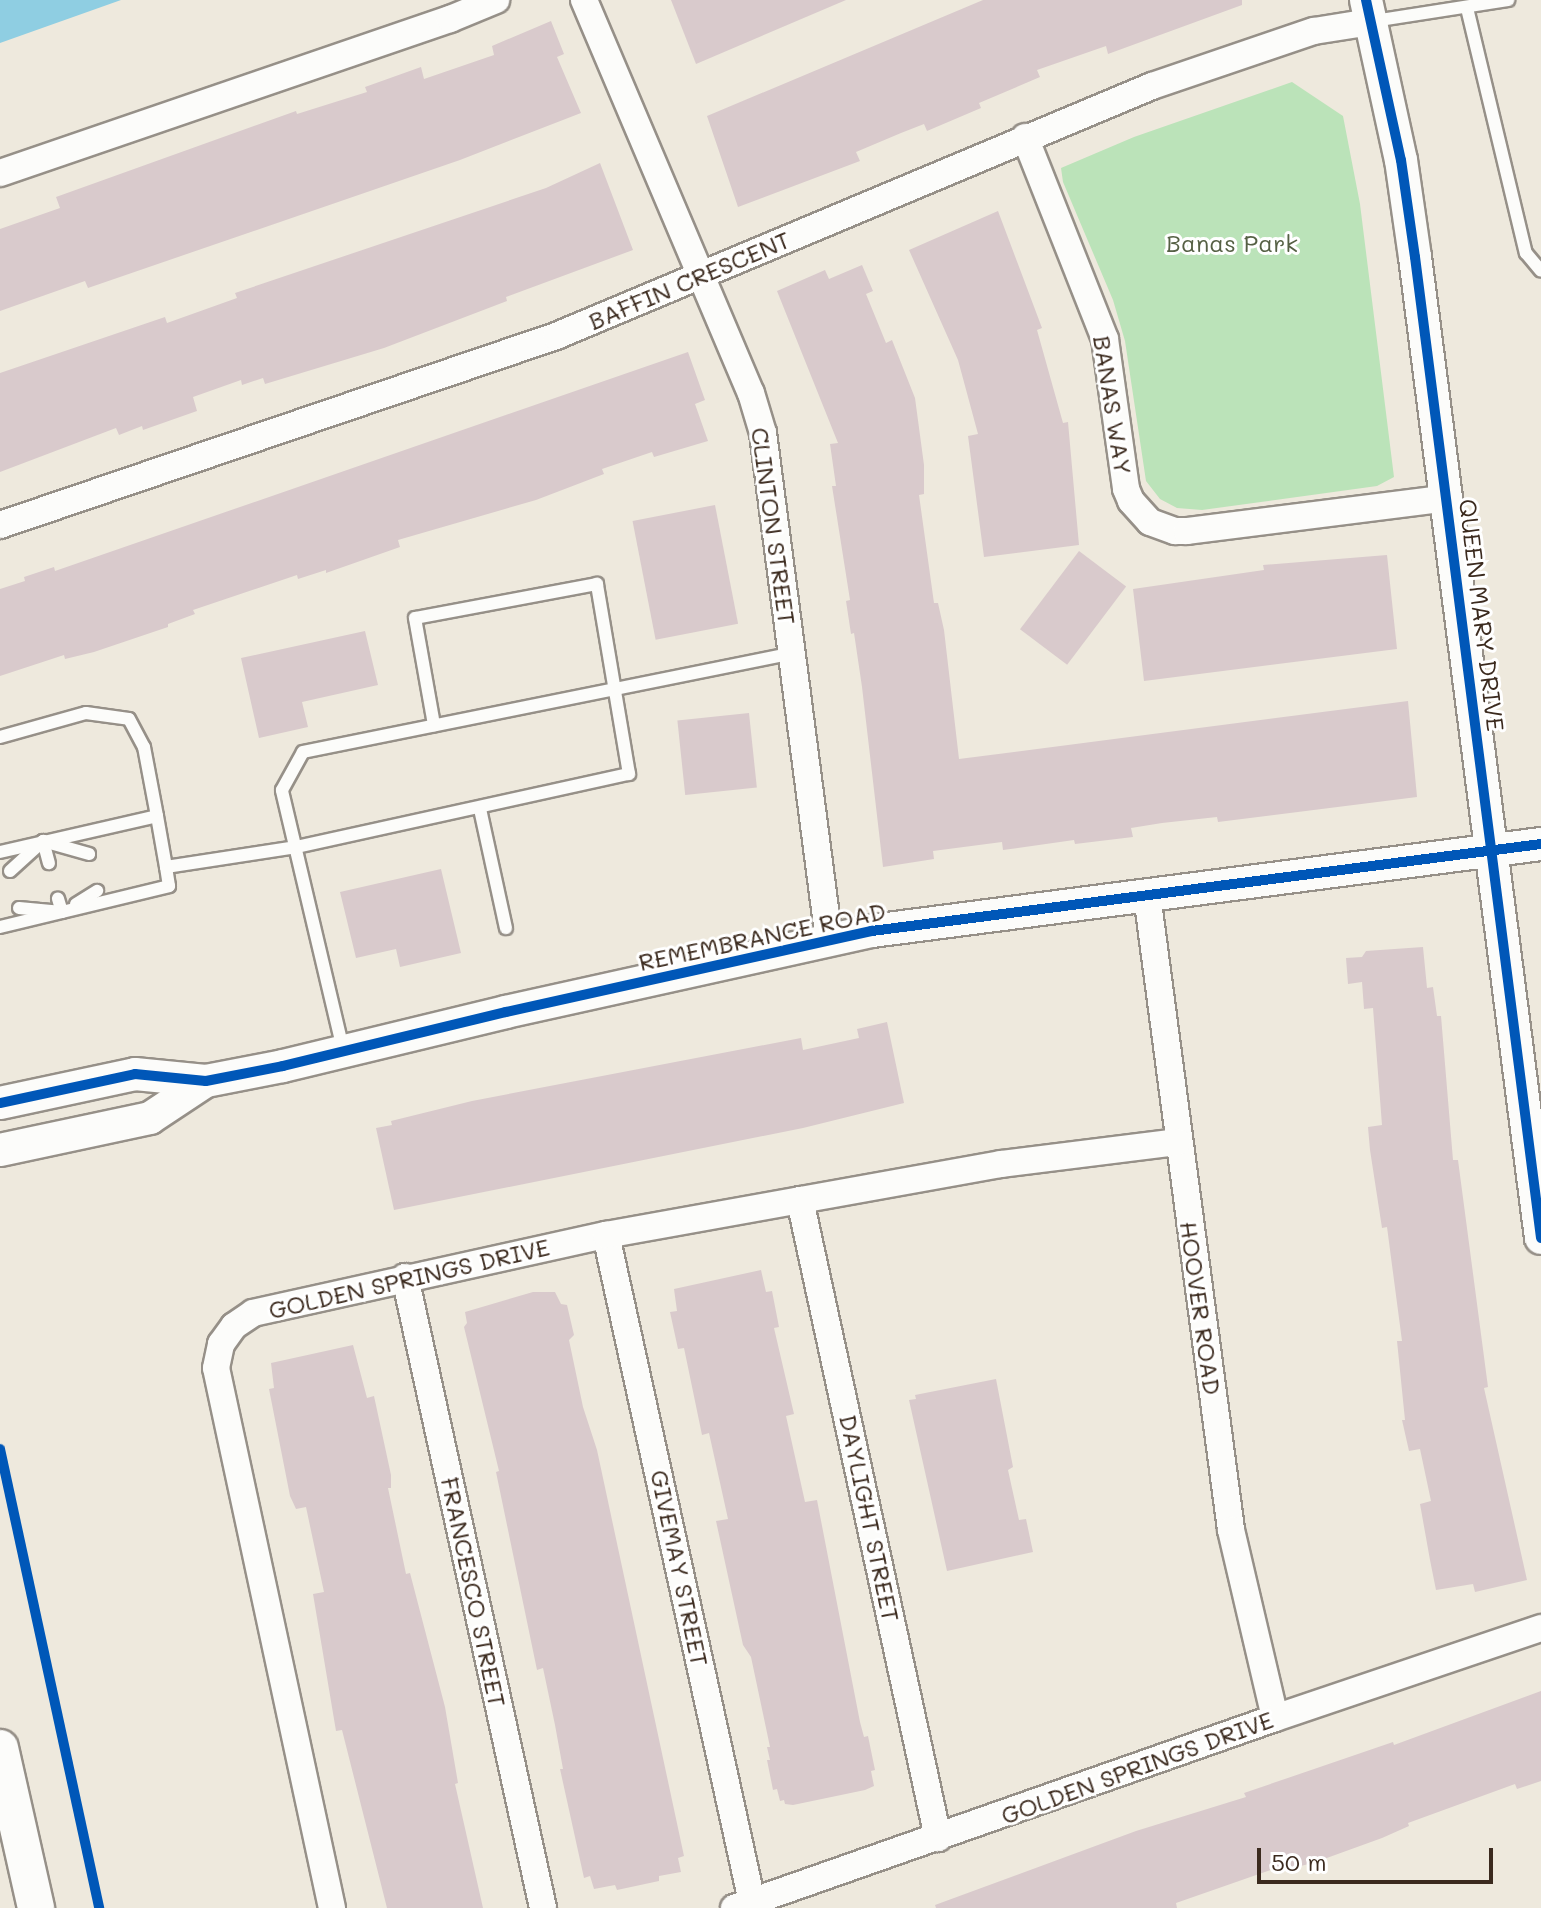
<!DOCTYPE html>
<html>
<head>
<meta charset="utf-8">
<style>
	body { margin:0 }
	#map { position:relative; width:1541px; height:1908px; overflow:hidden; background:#eee9dd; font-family:Mali,sans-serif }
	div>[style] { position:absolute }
	.green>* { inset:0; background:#bbe3b9 }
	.water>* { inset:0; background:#8fcee2 }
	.building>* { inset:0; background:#d9cacc; transform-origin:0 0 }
	.roads { filter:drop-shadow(2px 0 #969088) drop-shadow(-2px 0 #969088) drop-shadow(0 2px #969088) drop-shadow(0 -2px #969088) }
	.service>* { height:12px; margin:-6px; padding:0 6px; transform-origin:6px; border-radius:6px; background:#fcfcfa }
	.minor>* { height:26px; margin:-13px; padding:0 13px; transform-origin:13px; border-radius:13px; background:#fcfcfa }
	.tertiary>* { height:32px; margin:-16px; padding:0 16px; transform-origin:16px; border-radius:16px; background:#fcfcfa }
	.secondary>* { height:36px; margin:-18px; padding:0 18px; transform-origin:18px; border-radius:18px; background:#fcfcfa }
	.cycleway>* { height:10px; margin:-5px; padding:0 5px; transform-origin:5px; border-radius:5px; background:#0057b8 }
	span { translate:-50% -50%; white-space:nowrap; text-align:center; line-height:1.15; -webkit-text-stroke:6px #fff; paint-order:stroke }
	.park-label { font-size:24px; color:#556044 }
	.street-label { font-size:24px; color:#3b2a1e }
	.scale { position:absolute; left:1257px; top:1848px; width:236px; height:36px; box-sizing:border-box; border:4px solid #3b2a1e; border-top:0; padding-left:10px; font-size:24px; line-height:28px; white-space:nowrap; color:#3b2a1e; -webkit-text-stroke:6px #fff; paint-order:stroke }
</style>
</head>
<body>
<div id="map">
	<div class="green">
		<div style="clip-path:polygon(1292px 82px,1343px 116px,1360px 204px,1394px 477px,1377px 486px,1202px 510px,1177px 508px,1160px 499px,1146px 481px,1125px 341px,1113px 300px,1063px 182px,1061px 168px,1134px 137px)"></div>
	</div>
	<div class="water">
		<div style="clip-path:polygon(0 0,121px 0,0 43px)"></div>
	</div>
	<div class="building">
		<div style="clip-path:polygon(671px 0,846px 0,696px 64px)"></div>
		<div style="clip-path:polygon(983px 0,1242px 0,1242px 5px,1108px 54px,1106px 46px,1037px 70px,1040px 77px,979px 103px,981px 108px,927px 131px,924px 124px,901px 133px,856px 152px,860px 161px,738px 207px,707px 116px)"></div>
		<div style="clip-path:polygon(551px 21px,564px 54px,557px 57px,581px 113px,460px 160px,88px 288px,85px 281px,0 311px,0 229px,60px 208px,56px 197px,296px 111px,297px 114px,367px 92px,365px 87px,421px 67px,424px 79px,494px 55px,492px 46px)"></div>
		<div style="clip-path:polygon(600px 163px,633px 250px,506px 297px,507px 301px,384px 348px,265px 384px,263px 378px,242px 385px,241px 380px,193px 397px,197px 411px,143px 430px,142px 426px,119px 435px,116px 428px,0 472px,0 373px,165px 317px,167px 323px,237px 298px,235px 293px,546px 188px)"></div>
		<div style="clip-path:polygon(998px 211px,1042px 328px,1037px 330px,1063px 423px,1068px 422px,1079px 545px,984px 557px,968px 436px,978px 434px,958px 360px,909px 250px)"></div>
		<div style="clip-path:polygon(862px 265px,873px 291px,866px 294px,886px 343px,892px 340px,915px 398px,924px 465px,924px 494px,919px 495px,934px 603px,938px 603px,944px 630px,959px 759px,1408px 701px,1417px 797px,1218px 822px,1217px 817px,1162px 823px,1131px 828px,1133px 837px,1075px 844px,1074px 840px,1003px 850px,1002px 842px,933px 851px,934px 859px,883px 867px,862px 687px,854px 633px,851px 634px,846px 601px,850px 600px,832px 486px,836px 486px,830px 444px,838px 443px,777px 291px,825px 270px,829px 279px)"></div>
		<div style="clip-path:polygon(688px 352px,705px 400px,695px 404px,708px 441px,654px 457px,652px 452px,602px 469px,604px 474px,536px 500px,398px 540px,400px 547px,326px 573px,326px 570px,298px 579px,297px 575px,193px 610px,195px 614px,168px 624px,168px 627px,94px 652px,65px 659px,64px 655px,0 676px,0 589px,25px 581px,24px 577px,54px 567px,55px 571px)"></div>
		<div style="left:715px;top:505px;width:121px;height:84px;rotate:79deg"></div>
		<div style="left:1079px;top:551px;width:59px;height:98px;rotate:37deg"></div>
		<div style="clip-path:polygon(1387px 555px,1397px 649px,1144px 681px,1133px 589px,1264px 570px,1263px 565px)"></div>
		<div style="clip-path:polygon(365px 631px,378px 685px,302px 702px,308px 727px,259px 738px,241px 658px)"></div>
		<div style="left:749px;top:713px;width:75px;height:72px;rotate:84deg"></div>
		<div style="clip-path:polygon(441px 869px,461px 953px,400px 967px,396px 949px,356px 958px,340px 892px)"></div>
		<div style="clip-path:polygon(1423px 947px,1427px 988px,1433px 987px,1437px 1016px,1441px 1016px,1453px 1160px,1458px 1160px,1488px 1387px,1484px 1388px,1527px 1580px,1475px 1592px,1473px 1584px,1436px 1590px,1430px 1560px,1420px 1504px,1431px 1501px,1420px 1449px,1409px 1451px,1402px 1420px,1405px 1420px,1397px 1341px,1402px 1341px,1387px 1227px,1382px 1228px,1370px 1150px,1368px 1127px,1382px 1125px,1373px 1008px,1364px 1009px,1362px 982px,1348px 984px,1346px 958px,1362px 957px,1366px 951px)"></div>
		<div style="clip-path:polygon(887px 1022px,904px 1103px,803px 1128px,394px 1210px,376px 1128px,392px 1125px,391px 1121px,472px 1101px,801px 1038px,803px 1050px,859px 1038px,857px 1029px)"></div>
		<div style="clip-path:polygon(761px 1270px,766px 1292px,772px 1291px,779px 1327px,774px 1328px,794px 1414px,786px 1416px,805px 1502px,817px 1500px,860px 1722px,864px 1737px,868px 1736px,875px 1770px,871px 1771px,874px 1786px,865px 1790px,793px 1805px,785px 1804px,784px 1800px,780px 1801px,777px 1789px,773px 1790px,767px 1760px,770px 1760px,767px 1747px,770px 1747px,751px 1657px,743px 1645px,716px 1521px,728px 1519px,709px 1433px,702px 1435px,684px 1348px,678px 1349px,670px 1312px,677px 1311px,674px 1289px)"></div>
		<div style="clip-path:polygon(533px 1292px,555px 1292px,561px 1304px,567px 1305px,574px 1335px,569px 1340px,583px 1407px,597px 1450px,684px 1856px,678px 1858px,681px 1872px,659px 1876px,659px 1881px,617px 1890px,615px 1885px,594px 1889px,590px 1876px,584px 1878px,560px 1769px,563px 1769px,555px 1725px,543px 1668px,537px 1670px,496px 1472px,499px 1471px,464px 1327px,467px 1323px,465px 1312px)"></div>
		<div style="clip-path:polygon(353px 1345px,367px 1398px,374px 1396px,391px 1475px,391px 1488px,388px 1488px,406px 1574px,410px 1573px,445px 1707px,458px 1783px,455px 1784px,483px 1908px,387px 1908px,342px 1730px,336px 1731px,313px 1594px,324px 1592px,306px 1507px,296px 1509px,290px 1496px,269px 1389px,274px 1388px,271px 1363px)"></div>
		<div style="clip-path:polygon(996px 1379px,1013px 1467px,1008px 1470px,1019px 1520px,1026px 1519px,1033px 1552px,947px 1571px,909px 1400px,916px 1399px,915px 1395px)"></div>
		<div style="clip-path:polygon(1541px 1691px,1541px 1781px,1517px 1789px,1515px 1784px,1408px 1823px,1409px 1826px,1382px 1838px,1313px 1863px,1284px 1870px,1282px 1866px,1176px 1903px,1177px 1908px,936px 1908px,935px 1905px,1136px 1831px,1246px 1797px,1244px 1793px,1393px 1742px,1394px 1745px)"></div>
	</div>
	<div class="roads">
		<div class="service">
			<div style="left:1467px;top:8px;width:252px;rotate:76.5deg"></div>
			<div style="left:1526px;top:253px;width:23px;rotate:50deg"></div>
			<div style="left:1374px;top:21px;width:136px;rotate:-8.9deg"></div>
			<div style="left:0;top:737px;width:89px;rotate:-15.6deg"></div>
			<div style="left:86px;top:713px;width:43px;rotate:7.9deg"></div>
			<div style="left:129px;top:719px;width:32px;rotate:62deg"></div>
			<div style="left:144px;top:747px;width:70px;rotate:79.3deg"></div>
			<div style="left:480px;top:809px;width:122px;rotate:77.7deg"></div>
			<div style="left:43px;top:841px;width:23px;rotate:75deg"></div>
			<div style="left:0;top:852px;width:161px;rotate:-12.9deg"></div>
			<div style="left:157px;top:816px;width:52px;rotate:80deg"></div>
			<div style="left:166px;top:867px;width:132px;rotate:-8.7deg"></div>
			<div style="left:296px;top:847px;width:341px;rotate:-12.4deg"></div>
			<div style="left:629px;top:774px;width:193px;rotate:-99.6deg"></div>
			<div style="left:597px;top:584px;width:185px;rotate:169.4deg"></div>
			<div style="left:415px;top:618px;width:109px;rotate:79.9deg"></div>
			<div style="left:10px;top:871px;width:45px;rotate:-42.3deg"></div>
			<div style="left:43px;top:841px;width:48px;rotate:15.8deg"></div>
			<div style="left:76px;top:904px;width:25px;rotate:-32deg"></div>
			<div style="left:19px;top:908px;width:43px;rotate:5.3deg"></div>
			<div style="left:62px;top:912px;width:14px;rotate:-107deg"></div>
			<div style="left:0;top:927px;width:174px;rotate:-13.6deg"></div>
			<div style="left:169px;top:886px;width:19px;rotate:-99deg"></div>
			<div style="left:343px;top:1049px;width:266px;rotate:-103.3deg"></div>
			<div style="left:282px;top:790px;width:43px;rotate:-61.1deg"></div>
			<div style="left:303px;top:752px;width:499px;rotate:-11.4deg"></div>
		</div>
		<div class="minor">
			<div style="left:584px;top:0;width:427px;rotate:67deg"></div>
			<div style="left:751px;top:393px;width:42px;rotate:73.3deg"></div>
			<div style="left:763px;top:433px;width:511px;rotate:82.58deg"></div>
			<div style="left:1025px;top:137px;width:217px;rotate:68.4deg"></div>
			<div style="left:1105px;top:339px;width:151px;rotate:82deg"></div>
			<div style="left:1126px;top:489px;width:13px;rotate:67deg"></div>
			<div style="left:1131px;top:501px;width:28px;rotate:48deg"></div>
			<div style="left:1150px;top:522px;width:27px;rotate:20deg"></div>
			<div style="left:1175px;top:531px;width:12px"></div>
			<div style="left:1187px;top:531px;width:262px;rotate:-7.2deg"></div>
			<div style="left:0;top:173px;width:476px;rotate:-18.9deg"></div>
			<div style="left:450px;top:19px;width:50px;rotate:-22.4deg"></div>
			<div style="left:0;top:525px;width:587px;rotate:-18.77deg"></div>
			<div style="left:556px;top:336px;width:646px;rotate:-22.76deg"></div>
			<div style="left:1152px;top:86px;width:171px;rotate:-18.8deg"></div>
			<div style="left:1314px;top:31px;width:58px;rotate:-9deg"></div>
			<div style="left:1147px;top:895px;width:641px;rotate:82.46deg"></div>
			<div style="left:1231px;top:1530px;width:193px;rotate:76.8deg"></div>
			<div style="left:800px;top:1200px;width:653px;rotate:77.79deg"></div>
			<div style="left:606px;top:1235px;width:683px;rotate:77.65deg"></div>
			<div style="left:405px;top:1277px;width:646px;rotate:77.66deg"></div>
			<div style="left:332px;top:1908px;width:552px;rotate:-102.12deg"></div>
			<div style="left:216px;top:1368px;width:25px;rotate:-78deg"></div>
			<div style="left:221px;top:1344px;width:22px;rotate:-54deg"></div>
			<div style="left:234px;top:1326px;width:23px;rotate:-34deg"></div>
			<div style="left:253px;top:1313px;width:362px;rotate:-12.5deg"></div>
			<div style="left:606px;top:1235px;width:401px;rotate:-10.2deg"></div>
			<div style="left:1001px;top:1164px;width:178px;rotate:-7.1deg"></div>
			<div style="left:734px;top:1908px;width:573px;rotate:-19.35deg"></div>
			<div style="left:1275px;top:1718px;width:281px;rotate:-18.7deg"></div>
		</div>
		<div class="tertiary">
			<div style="left:1366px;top:0;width:164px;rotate:77.7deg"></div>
			<div style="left:1401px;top:160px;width:98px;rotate:81.8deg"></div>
			<div style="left:1415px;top:257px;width:989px;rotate:82.68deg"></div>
			<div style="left:0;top:1103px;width:138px;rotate:-12.1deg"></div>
			<div style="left:135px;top:1074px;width:71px;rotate:5.6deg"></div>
			<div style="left:206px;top:1081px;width:78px;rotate:-11deg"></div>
			<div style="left:283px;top:1066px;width:229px;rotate:-13.6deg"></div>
			<div style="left:506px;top:1012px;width:375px;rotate:-12.5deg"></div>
			<div style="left:872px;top:931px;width:675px;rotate:-7.41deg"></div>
			<div style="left:0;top:1150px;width:153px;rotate:-12deg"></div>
			<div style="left:150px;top:1118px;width:67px;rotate:-33.5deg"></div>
		</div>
		<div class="secondary">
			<div style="left:0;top:1748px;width:164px;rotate:77.3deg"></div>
		</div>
	</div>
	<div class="cycleway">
		<div style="left:1366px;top:0;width:164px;rotate:77.7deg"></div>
		<div style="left:1401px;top:160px;width:98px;rotate:81.8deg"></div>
		<div style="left:1415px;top:257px;width:989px;rotate:82.68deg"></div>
		<div style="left:0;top:1103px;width:138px;rotate:-12.1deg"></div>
		<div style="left:135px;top:1074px;width:71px;rotate:5.6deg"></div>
		<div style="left:206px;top:1081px;width:78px;rotate:-11deg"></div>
		<div style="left:283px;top:1066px;width:229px;rotate:-13.6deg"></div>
		<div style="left:506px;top:1012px;width:375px;rotate:-12.5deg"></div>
		<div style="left:872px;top:931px;width:675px;rotate:-7.41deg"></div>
		<div style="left:0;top:1449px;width:470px;rotate:77.8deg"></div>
	</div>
	<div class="park-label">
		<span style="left:1232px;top:243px">Banas Park</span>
	</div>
	<div class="street-label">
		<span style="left:689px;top:280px;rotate:-23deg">BAFFIN CRESCENT</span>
		<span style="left:1113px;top:405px;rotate:81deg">BANAS WAY</span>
		<span style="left:774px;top:526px;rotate:82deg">CLINTON STREET</span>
		<span style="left:1482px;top:615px;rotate:83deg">QUEEN MARY DRIVE</span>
		<span style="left:762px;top:936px;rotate:-12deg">REMEMBRANCE ROAD</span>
		<span style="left:409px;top:1278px;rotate:-13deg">GOLDEN SPRINGS DRIVE</span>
		<span style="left:1201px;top:1308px;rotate:82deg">HOOVER ROAD</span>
		<span style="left:870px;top:1518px;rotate:78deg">DAYLIGHT STREET</span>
		<span style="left:680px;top:1568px;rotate:78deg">GIVEMAY STREET</span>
		<span style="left:474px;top:1592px;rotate:78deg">FRANCESCO STREET</span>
		<span style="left:1137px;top:1767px;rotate:-20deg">GOLDEN SPRINGS DRIVE</span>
	</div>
	<div class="scale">50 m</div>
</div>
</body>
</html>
